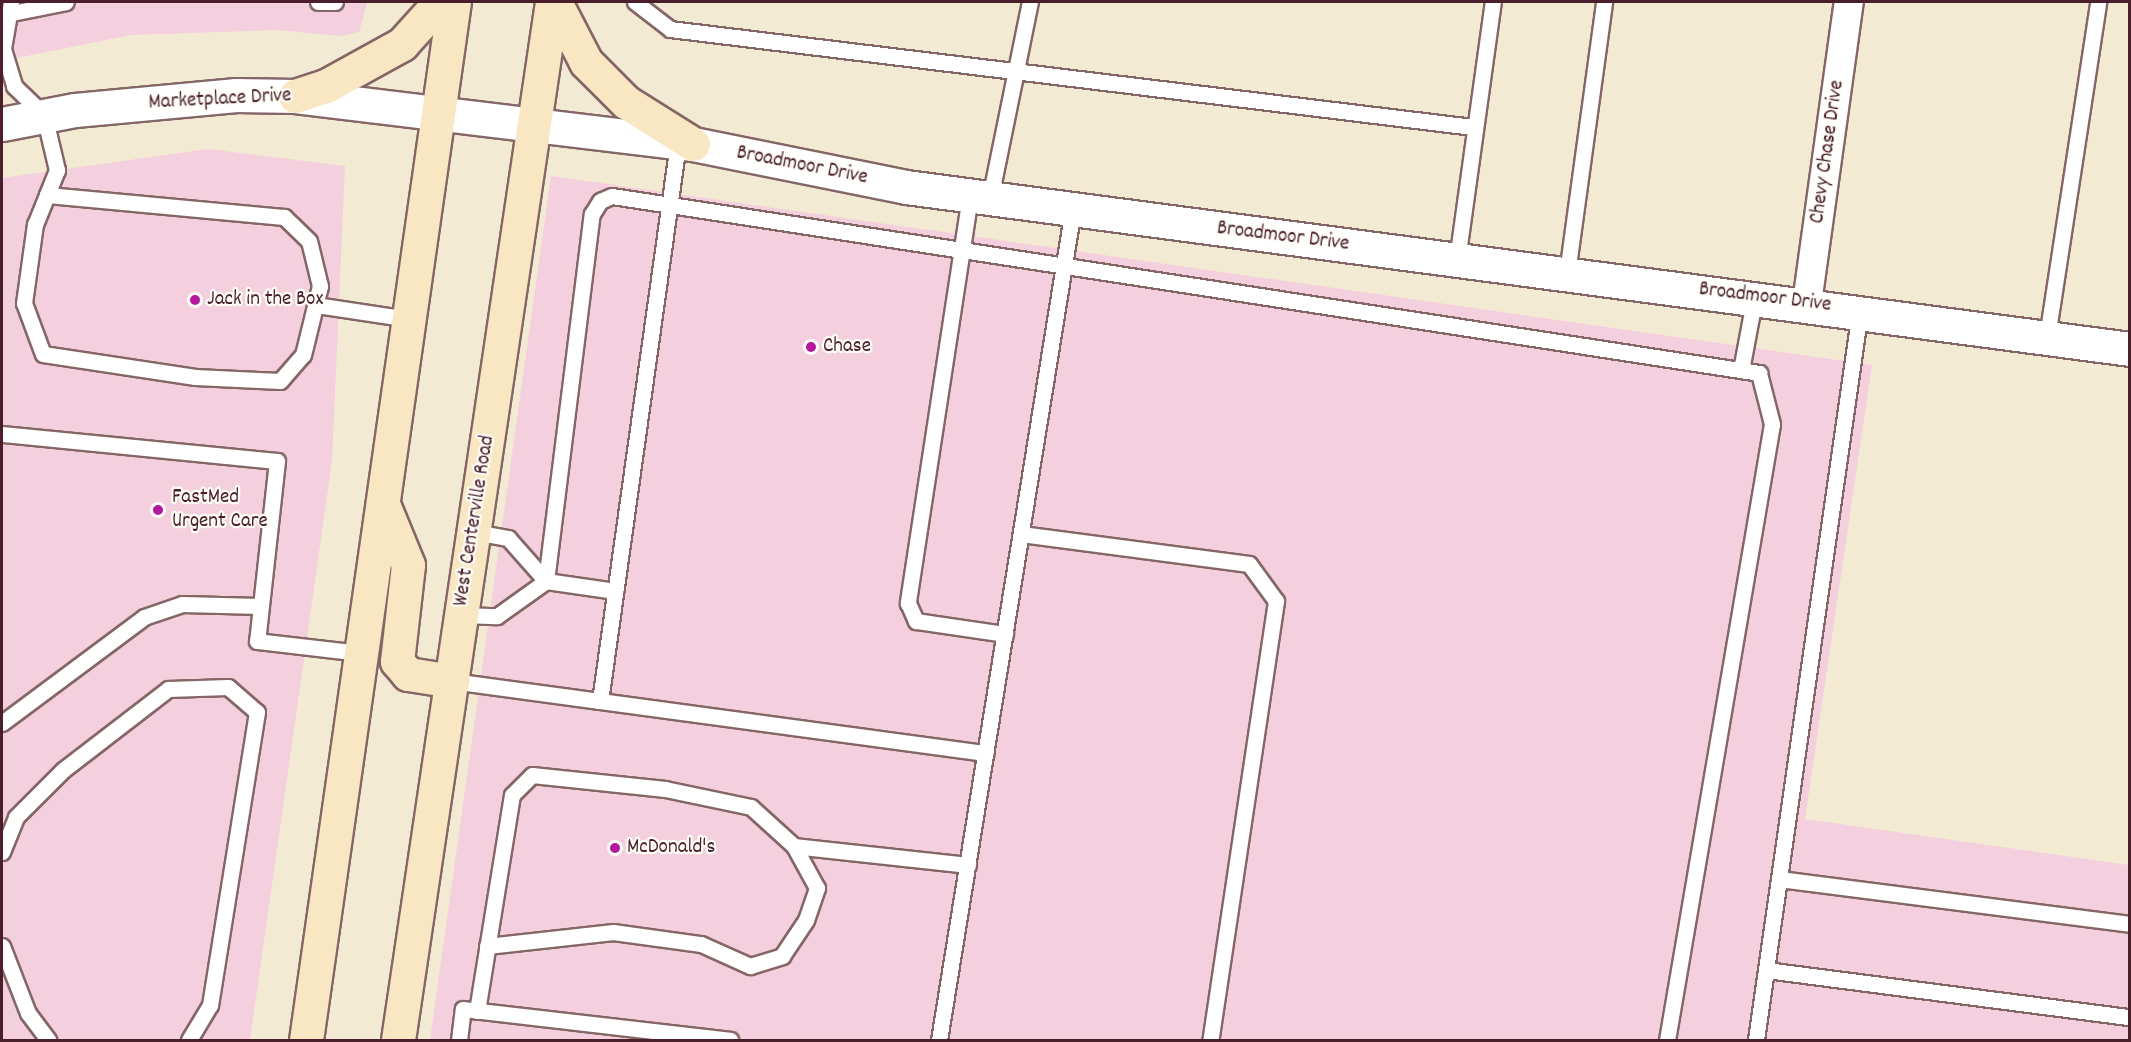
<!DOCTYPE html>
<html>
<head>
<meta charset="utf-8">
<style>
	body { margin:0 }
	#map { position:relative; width:2131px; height:1042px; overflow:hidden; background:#f3ead3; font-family:Dekko,sans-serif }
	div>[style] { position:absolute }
	.built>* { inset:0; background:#f4cfde }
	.roads { filter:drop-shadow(2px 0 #856666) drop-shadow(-2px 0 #856666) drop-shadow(0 2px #856666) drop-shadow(0 -2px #856666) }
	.service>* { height:15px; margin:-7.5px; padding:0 7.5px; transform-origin:7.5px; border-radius:7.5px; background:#fff }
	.minor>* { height:28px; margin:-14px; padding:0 14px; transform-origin:14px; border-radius:14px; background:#fff }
	.tertiary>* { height:33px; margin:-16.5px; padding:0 16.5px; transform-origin:16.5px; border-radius:16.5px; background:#fff }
	.secondary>* { height:33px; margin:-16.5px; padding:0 16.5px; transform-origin:16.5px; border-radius:16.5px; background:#f9e7c3 }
	.dots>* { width:16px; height:16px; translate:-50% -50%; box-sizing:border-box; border:3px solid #fdfcf7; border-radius:50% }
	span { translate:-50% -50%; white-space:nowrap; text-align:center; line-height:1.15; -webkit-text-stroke:4.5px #fdfcf7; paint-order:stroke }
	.street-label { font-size:21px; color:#4a1f2b }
	.poi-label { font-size:21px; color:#4a1f2b }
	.left { translate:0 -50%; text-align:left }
	.frame { position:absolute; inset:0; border:3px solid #4a1f2b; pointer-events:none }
</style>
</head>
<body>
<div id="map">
	<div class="built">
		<div style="clip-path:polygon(2px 2px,367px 2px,359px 32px,341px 36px,277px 30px,131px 35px,2px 61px)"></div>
		<div style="clip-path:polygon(208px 149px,345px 166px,332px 461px,250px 1040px,2px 1040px,2px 178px)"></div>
		<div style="clip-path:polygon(551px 176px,1872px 365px,1805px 819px,2129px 865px,2129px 1040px,430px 1040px)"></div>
	</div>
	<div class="roads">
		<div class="service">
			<div style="left:11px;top:2px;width:48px;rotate:99.7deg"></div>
			<div style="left:3px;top:49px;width:39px;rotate:73deg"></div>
			<div style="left:14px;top:86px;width:42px;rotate:44deg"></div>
			<div style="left:44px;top:115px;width:57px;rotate:76.7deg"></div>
			<div style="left:57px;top:170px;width:27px;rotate:112deg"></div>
			<div style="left:47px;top:195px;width:31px;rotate:112deg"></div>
			<div style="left:35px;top:224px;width:80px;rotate:97.9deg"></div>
			<div style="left:24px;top:303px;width:54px;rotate:69.6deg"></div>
			<div style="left:43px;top:354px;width:154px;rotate:8.6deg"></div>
			<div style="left:195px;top:377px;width:85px;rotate:2.7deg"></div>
			<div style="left:280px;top:381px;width:35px;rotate:-49deg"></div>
			<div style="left:303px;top:355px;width:71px;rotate:-76.2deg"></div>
			<div style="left:320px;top:286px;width:46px;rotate:-103.7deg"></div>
			<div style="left:309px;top:241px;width:35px;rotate:-136deg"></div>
			<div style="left:284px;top:217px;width:238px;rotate:-174.7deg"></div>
			<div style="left:318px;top:2px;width:17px"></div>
			<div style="left:635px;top:2px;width:44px;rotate:37.6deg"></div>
			<div style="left:670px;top:29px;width:809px;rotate:6.96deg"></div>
			<div style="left:2px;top:15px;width:65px;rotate:-11.5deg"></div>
			<div style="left:970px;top:196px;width:412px;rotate:98.7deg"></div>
			<div style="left:908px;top:603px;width:20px;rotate:66deg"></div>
			<div style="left:916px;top:621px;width:90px;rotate:8.3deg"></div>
			<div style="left:990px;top:198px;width:200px;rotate:-78.5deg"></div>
			<div style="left:1457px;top:260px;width:260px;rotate:-82.1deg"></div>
			<div style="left:1567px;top:273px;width:274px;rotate:-82.2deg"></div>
			<div style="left:316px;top:305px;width:94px;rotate:8.6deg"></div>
			<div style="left:2047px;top:337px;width:339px;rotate:-81.3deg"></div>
			<div style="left:1741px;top:370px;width:75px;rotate:-79.3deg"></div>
			<div style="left:2px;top:434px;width:276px;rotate:5.6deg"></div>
			<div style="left:277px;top:461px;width:181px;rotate:96.3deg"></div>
			<div style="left:257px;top:641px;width:105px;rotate:6.6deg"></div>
			<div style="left:474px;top:532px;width:35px;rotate:10deg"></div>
			<div style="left:508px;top:538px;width:57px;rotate:48.5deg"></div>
			<div style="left:546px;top:581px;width:70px;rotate:8.2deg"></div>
			<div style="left:1021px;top:534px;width:230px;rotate:7.5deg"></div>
			<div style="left:1249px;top:564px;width:46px;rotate:53.9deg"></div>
			<div style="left:1276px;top:601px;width:444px;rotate:98.5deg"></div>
			<div style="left:461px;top:615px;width:36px;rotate:2deg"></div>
			<div style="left:497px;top:616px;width:60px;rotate:-35.5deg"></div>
			<div style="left:546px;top:581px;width:370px;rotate:-82.9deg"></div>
			<div style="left:592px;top:214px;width:15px;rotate:-58deg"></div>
			<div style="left:600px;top:201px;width:13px;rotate:-23deg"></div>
			<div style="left:612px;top:196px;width:1161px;rotate:8.77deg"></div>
			<div style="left:1759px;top:373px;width:53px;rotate:75.7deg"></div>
			<div style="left:1772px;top:424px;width:625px;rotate:99.67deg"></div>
			<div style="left:452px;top:681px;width:149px;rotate:7.7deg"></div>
			<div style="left:600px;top:701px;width:563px;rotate:-82.04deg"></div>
			<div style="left:600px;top:701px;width:389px;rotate:7.7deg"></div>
			<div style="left:2px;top:723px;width:177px;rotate:-36.7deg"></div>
			<div style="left:144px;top:617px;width:40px;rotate:-18.9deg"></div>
			<div style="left:182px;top:604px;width:78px;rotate:1.5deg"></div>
			<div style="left:2px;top:852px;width:38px;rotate:-68deg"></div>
			<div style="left:16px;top:817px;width:66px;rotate:-45deg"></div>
			<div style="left:63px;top:770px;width:133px;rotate:-37.6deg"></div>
			<div style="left:168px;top:689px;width:60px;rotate:-1.9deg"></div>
			<div style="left:228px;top:687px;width:38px;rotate:41deg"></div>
			<div style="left:257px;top:712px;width:297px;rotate:99.1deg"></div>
			<div style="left:210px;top:1005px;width:41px;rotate:121deg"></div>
			<div style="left:1779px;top:879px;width:354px;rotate:7.3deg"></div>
			<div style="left:2px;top:946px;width:72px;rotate:68.8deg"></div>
			<div style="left:28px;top:1013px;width:34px;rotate:53deg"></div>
			<div style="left:487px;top:946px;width:127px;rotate:-6.3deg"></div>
			<div style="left:613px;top:932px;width:89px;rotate:7.8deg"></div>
			<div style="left:701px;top:944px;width:54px;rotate:24.2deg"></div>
			<div style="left:750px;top:966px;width:34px;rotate:-17deg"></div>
			<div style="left:782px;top:956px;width:43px;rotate:-56.3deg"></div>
			<div style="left:806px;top:920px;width:34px;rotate:-71deg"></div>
			<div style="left:817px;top:888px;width:48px;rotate:-118.7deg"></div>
			<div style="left:1766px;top:970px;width:367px;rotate:7.4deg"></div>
			<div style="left:477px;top:1011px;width:219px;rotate:-80.8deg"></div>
			<div style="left:512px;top:795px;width:28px;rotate:-45deg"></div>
			<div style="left:532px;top:775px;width:134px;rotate:6deg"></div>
			<div style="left:665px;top:789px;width:88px;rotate:11.8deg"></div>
			<div style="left:751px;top:807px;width:58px;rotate:42.2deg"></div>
			<div style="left:794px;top:846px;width:175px;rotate:6.2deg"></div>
			<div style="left:459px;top:1040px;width:31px;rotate:-83deg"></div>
			<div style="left:463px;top:1009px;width:269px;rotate:6.6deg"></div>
			<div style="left:939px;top:1040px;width:842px;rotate:-80.84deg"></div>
			<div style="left:1756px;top:1040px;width:737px;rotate:-81.89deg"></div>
		</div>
		<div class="minor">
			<div style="left:1807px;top:303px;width:304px;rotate:-82.1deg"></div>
		</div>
		<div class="tertiary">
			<div style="left:2px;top:124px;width:74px;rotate:-10.9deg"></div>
			<div style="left:75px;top:110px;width:162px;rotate:-5.3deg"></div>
			<div style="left:236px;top:95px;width:59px;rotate:1deg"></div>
			<div style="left:295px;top:96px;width:401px;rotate:6.9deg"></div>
			<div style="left:693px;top:144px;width:217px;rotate:11.4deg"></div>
			<div style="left:906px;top:187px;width:1235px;rotate:7.54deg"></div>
		</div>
		<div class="secondary">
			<div style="left:555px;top:2px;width:68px;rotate:62.7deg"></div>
			<div style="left:586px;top:62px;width:57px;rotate:45deg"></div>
			<div style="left:626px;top:102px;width:79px;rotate:32.1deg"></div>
			<div style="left:295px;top:96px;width:33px;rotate:-18deg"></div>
			<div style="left:326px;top:86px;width:87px;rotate:-28.9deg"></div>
			<div style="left:402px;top:44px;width:57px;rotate:-47.9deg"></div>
			<div style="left:383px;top:504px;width:66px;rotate:67.7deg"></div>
			<div style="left:408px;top:565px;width:97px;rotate:96.5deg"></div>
			<div style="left:397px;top:661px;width:17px;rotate:50deg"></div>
			<div style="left:408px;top:674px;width:45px;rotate:9deg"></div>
			<div style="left:306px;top:1040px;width:1048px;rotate:-81.89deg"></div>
			<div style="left:398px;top:1040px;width:1049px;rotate:-81.56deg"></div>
		</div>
	</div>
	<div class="dots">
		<div style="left:195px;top:300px;background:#b5179e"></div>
		<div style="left:811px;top:347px;background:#b5179e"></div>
		<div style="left:158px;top:510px;background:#b5179e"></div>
		<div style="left:615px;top:848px;background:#b5179e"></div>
	</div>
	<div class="street-label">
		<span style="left:220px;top:100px;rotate:-3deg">Marketplace Drive</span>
		<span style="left:1828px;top:152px;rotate:-82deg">Chevy Chase Drive</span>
		<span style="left:802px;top:166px;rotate:11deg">Broadmoor Drive</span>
		<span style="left:1283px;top:237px;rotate:7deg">Broadmoor Drive</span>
		<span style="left:1765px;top:298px;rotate:7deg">Broadmoor Drive</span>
		<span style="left:475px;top:521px;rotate:-81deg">West Centerville Road</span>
	</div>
	<div class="poi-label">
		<span class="left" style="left:207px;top:300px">Jack in the Box</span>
		<span class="left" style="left:823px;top:347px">Chase</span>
		<span class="left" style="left:172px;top:510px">FastMed<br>Urgent Care</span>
		<span class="left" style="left:627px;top:848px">McDonald's</span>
	</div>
	<div class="frame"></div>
</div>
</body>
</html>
